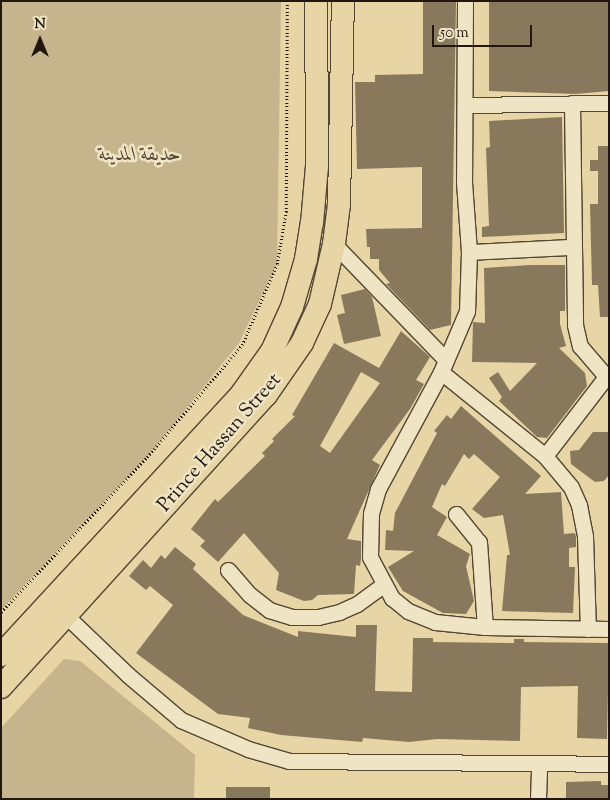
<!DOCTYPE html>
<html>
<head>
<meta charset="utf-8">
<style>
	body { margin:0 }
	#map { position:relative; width:610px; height:800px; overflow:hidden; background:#e7d5a5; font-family:"Sorts Mill Goudy",Amiri,serif }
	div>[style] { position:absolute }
	.green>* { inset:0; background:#c6b58c }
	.building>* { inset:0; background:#88795d; transform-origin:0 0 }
	.path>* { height:2.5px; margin-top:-1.25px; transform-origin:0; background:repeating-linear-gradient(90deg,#22160f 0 1px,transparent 0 3.5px) }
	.roads { filter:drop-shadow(1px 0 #534634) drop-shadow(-1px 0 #534634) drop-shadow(0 1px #534634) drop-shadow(0 -1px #534634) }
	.street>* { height:15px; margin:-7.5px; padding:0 7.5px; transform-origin:7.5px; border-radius:7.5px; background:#efe4c4 }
	.primary>* { height:22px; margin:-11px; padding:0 11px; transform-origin:11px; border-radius:11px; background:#e7d5a5 }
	span { translate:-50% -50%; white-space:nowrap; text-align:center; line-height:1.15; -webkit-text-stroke:5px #efe4c4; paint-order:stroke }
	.park-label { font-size:20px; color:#534634; font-style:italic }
	.street-label { font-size:20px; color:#22160f }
	.frame { position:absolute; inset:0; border:2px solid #22160f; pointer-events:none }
	.north { position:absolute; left:15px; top:15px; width:50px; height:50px; -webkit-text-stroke:4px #efe4c4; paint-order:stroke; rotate:0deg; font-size:14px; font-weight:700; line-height:20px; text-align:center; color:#22160f }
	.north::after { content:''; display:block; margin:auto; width:18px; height:22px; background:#22160f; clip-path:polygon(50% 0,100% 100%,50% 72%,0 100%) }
	.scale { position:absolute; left:432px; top:25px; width:100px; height:22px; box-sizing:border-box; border:2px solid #22160f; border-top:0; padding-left:6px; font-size:15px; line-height:18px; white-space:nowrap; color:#22160f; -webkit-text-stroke:4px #efe4c4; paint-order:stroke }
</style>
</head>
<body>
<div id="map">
	<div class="green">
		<div style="clip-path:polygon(1px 1px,281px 1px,277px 264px,239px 343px,150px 454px,1px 610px)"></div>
		<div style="clip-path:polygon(64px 659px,80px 661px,195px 755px,194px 799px,1px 799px,1px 728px)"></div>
	</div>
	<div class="building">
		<div style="clip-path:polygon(423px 1px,456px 1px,451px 325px,430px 330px,386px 284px,390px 283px,379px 270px,379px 259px,370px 259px,370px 247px,367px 247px,366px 229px,422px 228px,422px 167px,357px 169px,355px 82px,375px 82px,375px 75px,423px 74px)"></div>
		<div style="clip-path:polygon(489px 1px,609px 1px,609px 91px,576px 94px,489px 91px)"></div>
		<div style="clip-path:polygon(562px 117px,564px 233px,482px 237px,482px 227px,489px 226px,486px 148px,490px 147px,489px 121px)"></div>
		<div style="clip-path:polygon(598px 146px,609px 146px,609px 317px,600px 317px,598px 285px,592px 285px,590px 204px,598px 204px,598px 171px,590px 171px,590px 160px,598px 160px)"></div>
		<div style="clip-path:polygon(530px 265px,565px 265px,565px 311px,560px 311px,560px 324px,566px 346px,559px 348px,585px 373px,587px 386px,547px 438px,537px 437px,499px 401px,502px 397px,489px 378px,498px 372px,510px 391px,537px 363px,472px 362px,473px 322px,485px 323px,484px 268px)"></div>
		<div style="clip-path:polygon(365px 289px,372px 297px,381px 336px,344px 344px,337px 315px,345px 313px,341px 295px)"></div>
		<div style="clip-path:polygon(evenodd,401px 331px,430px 357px,416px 380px,424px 384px,410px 409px,372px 460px,380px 465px,347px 539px,361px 541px,361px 559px,360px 566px,356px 565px,354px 594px,318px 595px,312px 600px,304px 601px,276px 590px,279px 573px,244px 533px,218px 562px,200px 546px,205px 541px,191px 529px,215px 499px,218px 502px,265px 456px,262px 453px,274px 441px,272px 439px,295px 416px,292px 415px,334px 343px,379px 368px,401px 331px,361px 372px,380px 383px,330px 453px,320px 446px,361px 372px)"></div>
		<div style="clip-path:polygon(461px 406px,541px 476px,525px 494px,561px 492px,564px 534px,575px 533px,576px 537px,576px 547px,569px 548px,569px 567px,575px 567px,573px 613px,502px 611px,507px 555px,510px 555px,503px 515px,484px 518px,472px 509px,500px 477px,474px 454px,469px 459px,464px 454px,445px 486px,442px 484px,432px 507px,447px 517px,437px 535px,470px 554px,466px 566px,474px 601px,466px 614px,443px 613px,403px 591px,388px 567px,414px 551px,385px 550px,386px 530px,393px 531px,395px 513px,437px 433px,434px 431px,447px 415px,451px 419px)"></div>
		<div style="clip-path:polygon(593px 432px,609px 432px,609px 475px,604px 481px,595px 482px,571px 464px,570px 451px,579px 450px)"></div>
		<div style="clip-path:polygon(175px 547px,196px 564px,193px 569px,243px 615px,298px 637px,298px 631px,356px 637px,356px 625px,377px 625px,375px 691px,412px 692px,413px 638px,433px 638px,433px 642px,514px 643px,514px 639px,524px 639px,524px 642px,609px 643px,607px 739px,577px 738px,578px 686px,521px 687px,520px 741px,437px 739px,409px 742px,363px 738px,362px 742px,281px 735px,248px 728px,250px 718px,218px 714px,136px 653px,173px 605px,150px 586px,146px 590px,129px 576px,143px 560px,151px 568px,161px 555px,165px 559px)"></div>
		<div style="clip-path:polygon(601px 781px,601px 785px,609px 785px,609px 799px,566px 799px,566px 782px)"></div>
		<div style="left:226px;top:787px;width:44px;height:12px"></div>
	</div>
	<div class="path">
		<div style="left:1px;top:612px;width:213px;rotate:-46.7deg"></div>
		<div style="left:147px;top:457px;width:147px;rotate:-49.7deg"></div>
		<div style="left:242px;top:345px;width:88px;rotate:-66.6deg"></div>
		<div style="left:277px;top:264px;width:53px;rotate:-80.2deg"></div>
		<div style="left:286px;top:212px;width:211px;rotate:-89.7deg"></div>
	</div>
	<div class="roads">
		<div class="street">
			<div style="left:465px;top:1px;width:181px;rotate:90.3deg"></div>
			<div style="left:464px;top:182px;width:70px;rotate:85.9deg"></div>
			<div style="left:469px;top:252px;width:59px;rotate:91.9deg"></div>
			<div style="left:467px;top:311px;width:66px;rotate:113.1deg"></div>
			<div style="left:441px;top:372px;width:133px;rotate:118.3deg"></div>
			<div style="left:378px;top:489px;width:25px;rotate:106deg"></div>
			<div style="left:371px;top:513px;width:44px;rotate:91.3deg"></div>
			<div style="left:370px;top:557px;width:47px;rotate:61.8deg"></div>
			<div style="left:392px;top:598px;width:21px;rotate:39deg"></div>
			<div style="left:408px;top:611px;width:29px;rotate:22deg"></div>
			<div style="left:435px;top:622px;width:50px;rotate:5.7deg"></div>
			<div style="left:485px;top:627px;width:124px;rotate:0.9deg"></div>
			<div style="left:572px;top:103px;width:222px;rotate:89.2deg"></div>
			<div style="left:575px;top:325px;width:22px;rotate:77deg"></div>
			<div style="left:580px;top:346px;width:45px;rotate:49.5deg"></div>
			<div style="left:466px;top:105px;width:143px;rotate:-0.8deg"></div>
			<div style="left:334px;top:244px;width:160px;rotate:46deg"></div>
			<div style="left:469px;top:252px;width:103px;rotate:-2.8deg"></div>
			<div style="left:441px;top:372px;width:134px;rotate:38.9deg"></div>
			<div style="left:545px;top:456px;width:40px;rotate:50deg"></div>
			<div style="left:571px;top:487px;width:20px;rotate:66deg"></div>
			<div style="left:579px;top:505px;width:32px;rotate:79deg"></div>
			<div style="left:585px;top:536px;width:93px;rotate:88.2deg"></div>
			<div style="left:545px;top:456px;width:98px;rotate:-52.4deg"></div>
			<div style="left:456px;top:514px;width:36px;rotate:51deg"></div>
			<div style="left:479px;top:542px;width:85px;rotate:86deg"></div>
			<div style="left:228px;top:570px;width:33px;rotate:49deg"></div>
			<div style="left:250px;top:595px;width:24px;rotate:38deg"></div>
			<div style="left:269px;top:610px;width:24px;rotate:17deg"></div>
			<div style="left:292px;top:617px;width:26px"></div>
			<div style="left:318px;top:617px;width:22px;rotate:-13deg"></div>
			<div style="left:339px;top:612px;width:20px;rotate:-24deg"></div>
			<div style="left:357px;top:604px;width:32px;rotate:-36deg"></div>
			<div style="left:60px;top:610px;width:94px;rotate:43.7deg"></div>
			<div style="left:128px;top:675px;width:70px;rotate:40.3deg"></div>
			<div style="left:181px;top:720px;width:73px;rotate:23.4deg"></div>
			<div style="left:248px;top:749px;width:43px;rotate:16.3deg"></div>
			<div style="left:289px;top:761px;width:320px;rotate:0.5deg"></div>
			<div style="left:538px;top:799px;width:35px;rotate:-88deg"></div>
		</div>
		<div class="primary">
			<div style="left:1px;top:655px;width:352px;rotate:-47.3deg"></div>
			<div style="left:240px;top:396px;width:55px;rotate:-54.6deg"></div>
			<div style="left:272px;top:351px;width:48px;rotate:-65.6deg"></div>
			<div style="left:292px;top:307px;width:50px;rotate:-73.7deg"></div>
			<div style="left:306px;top:259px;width:36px;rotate:-81deg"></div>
			<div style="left:312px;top:223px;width:57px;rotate:-85deg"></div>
			<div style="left:317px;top:166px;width:165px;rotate:-90.3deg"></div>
			<div style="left:1px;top:687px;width:394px;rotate:-47.8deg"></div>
			<div style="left:266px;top:395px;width:63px;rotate:-55.3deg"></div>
			<div style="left:302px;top:343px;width:43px;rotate:-65.2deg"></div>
			<div style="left:320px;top:304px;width:62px;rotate:-76.9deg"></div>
			<div style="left:334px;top:244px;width:40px;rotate:-82.9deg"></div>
			<div style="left:339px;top:204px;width:203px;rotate:-88.9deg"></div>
		</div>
	</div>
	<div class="park-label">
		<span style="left:140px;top:155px">حديقة المدينة</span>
	</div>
	<div class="street-label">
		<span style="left:220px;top:443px;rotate:-49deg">Prince Hassan Street</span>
	</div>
	<div class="frame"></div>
	<div class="north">N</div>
	<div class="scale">50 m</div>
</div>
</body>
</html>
